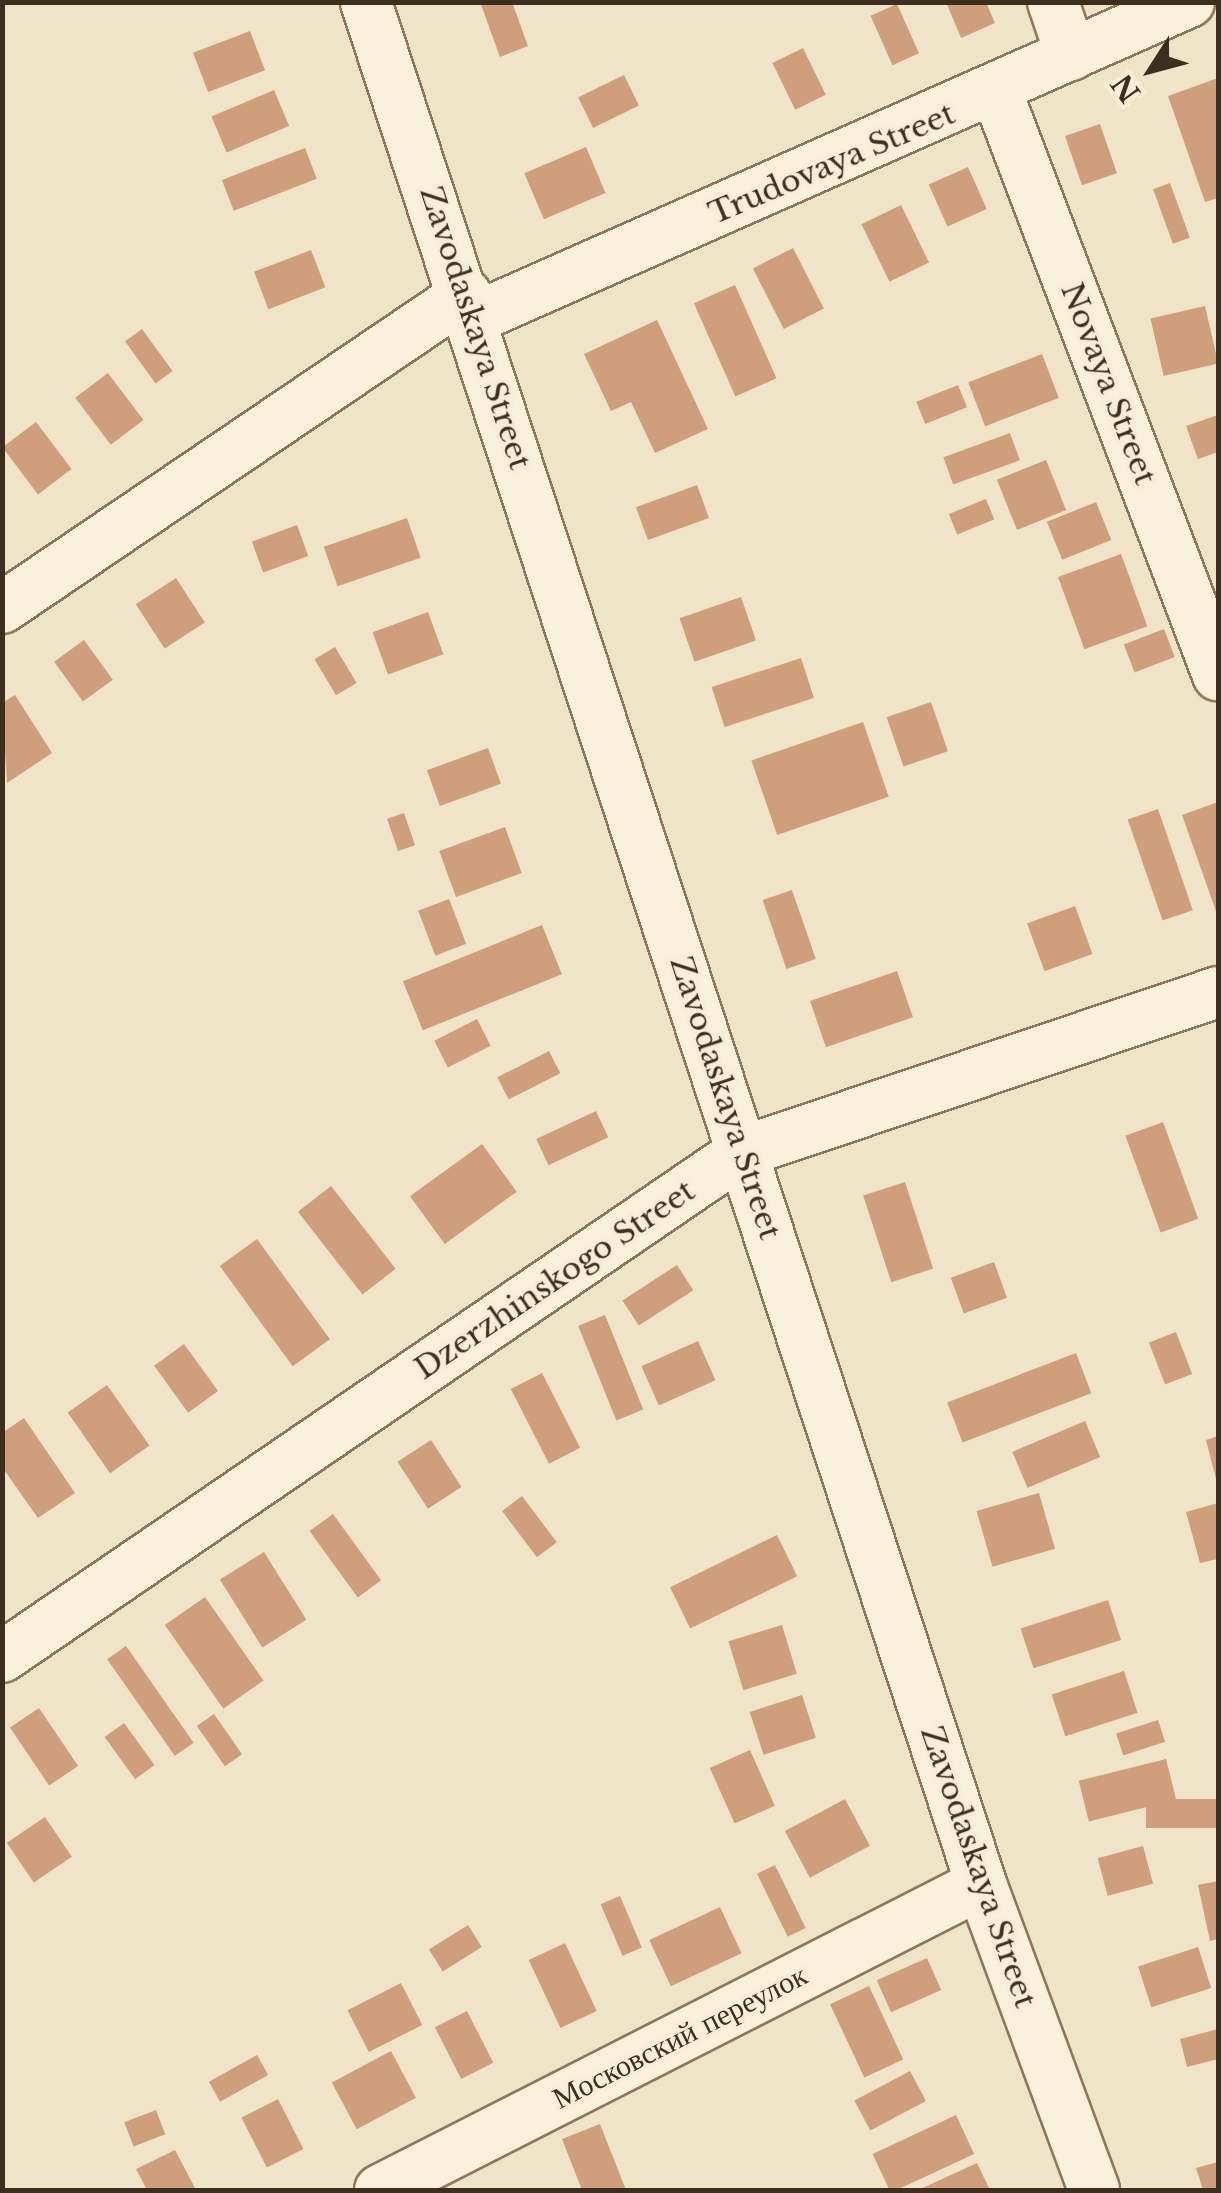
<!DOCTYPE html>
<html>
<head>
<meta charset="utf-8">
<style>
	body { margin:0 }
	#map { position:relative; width:1221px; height:2193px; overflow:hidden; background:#f0e4c8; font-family:"Libre Baskerville",serif }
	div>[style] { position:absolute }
	.building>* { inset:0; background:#cf9f7d; transform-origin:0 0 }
	.roads { filter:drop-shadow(2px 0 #8d765c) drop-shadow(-2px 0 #8d765c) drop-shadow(0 2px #8d765c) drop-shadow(0 -2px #8d765c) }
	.street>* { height:50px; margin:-25px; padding:0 25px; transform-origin:25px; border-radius:25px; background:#faf1dc }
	span { translate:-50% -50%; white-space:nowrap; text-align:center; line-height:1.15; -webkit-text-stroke:8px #f7eed8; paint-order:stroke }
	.street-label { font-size:30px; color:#3d2e20 }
	.frame { position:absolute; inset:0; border:5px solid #3d2e20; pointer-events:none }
	.north { position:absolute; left:1101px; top:20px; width:100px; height:100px; -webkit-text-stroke:8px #f7eed8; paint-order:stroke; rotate:234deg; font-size:28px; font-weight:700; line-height:40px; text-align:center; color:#3d2e20 }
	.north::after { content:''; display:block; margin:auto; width:35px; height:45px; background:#3d2e20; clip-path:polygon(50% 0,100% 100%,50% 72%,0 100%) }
</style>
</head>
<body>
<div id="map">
	<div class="building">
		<div style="clip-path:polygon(480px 2px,512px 2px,528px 46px,500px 57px)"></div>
		<div style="clip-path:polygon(946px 2px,986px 2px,995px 23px,961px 38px)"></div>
		<div style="left:897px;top:4px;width:54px;height:29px;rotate:66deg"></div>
		<div style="left:250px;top:31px;width:42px;height:61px;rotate:69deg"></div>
		<div style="left:803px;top:48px;width:52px;height:34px;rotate:64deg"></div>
		<div style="left:624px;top:75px;width:34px;height:51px;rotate:64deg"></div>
		<div style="clip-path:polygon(1218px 78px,1218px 198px,1205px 202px,1168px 96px)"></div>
		<div style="left:274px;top:90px;width:39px;height:68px;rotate:67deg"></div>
		<div style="left:1100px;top:124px;width:52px;height:37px;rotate:71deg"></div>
		<div style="left:586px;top:147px;width:50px;height:67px;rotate:67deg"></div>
		<div style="left:305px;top:148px;width:33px;height:89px;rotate:69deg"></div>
		<div style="left:968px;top:167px;width:46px;height:43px;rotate:66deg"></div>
		<div style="left:1170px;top:183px;width:58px;height:18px;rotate:70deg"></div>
		<div style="left:901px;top:205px;width:64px;height:44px;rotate:64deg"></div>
		<div style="left:793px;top:248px;width:68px;height:45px;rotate:63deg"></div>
		<div style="left:311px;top:250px;width:40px;height:61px;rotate:69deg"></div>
		<div style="left:735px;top:285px;width:102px;height:45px;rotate:66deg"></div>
		<div style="left:1205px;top:306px;width:59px;height:56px;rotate:77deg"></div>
		<div style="clip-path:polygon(657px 320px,708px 429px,655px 453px,631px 402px,611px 411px,584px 354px)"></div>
		<div style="left:142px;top:329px;width:52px;height:21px;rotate:54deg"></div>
		<div style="left:1042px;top:354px;width:47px;height:79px;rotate:69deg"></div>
		<div style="left:108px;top:373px;width:59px;height:41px;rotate:53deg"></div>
		<div style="left:958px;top:385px;width:24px;height:45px;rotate:68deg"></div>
		<div style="clip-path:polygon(1218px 415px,1218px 452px,1198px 459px,1186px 426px)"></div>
		<div style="left:36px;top:422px;width:59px;height:42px;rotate:53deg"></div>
		<div style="left:1010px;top:433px;width:29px;height:71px;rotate:70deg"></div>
		<div style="left:1046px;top:460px;width:54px;height:53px;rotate:68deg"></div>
		<div style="left:697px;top:485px;width:35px;height:65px;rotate:70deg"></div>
		<div style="left:986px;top:499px;width:22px;height:40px;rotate:68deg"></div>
		<div style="left:1096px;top:502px;width:41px;height:53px;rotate:68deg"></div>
		<div style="left:407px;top:518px;width:42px;height:88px;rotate:71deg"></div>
		<div style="left:297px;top:525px;width:33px;height:48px;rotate:70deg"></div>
		<div style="left:1121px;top:554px;width:77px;height:67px;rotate:70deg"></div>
		<div style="left:176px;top:578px;width:53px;height:48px;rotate:57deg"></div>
		<div style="left:741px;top:597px;width:46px;height:65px;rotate:71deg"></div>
		<div style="left:428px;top:612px;width:45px;height:59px;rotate:70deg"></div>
		<div style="left:1164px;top:629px;width:30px;height:43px;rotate:69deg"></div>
		<div style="left:84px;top:640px;width:49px;height:37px;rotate:54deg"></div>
		<div style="left:335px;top:647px;width:42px;height:24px;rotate:59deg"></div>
		<div style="left:801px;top:658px;width:42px;height:94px;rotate:72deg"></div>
		<div style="clip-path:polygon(15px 695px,52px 753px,7px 783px,2px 703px)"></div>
		<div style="left:931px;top:702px;width:52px;height:47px;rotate:71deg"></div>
		<div style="left:863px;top:722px;width:79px;height:118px;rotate:71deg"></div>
		<div style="left:488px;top:748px;width:38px;height:65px;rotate:70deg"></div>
		<div style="clip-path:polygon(1218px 802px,1218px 917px,1182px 815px)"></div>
		<div style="left:1158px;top:809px;width:107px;height:32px;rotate:71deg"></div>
		<div style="left:404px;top:813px;width:34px;height:18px;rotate:71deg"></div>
		<div style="left:505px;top:827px;width:49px;height:70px;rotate:70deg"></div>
		<div style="left:792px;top:890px;width:73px;height:31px;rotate:71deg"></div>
		<div style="left:449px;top:899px;width:48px;height:33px;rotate:69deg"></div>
		<div style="left:1075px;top:906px;width:51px;height:51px;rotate:70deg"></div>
		<div style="left:542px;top:925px;width:53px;height:150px;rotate:68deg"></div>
		<div style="left:897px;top:971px;width:49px;height:92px;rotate:71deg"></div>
		<div style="left:477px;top:1019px;width:30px;height:48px;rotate:63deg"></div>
		<div style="left:549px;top:1051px;width:25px;height:58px;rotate:63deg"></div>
		<div style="left:596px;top:1111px;width:29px;height:66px;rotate:65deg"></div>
		<div style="left:1163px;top:1122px;width:103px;height:40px;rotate:70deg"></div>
		<div style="left:482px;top:1144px;width:59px;height:89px;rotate:54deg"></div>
		<div style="left:905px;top:1182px;width:91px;height:44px;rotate:72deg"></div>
		<div style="left:331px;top:1186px;width:105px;height:42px;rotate:52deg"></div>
		<div style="left:257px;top:1239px;width:124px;height:46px;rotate:54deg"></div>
		<div style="left:994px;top:1262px;width:38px;height:46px;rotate:70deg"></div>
		<div style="left:677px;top:1265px;width:30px;height:65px;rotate:57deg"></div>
		<div style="left:605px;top:1315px;width:102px;height:29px;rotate:68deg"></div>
		<div style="left:1176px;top:1332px;width:45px;height:29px;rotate:69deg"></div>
		<div style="left:698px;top:1341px;width:43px;height:62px;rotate:66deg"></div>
		<div style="left:184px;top:1344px;width:58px;height:37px;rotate:54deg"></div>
		<div style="left:1076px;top:1353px;width:43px;height:138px;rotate:69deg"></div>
		<div style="left:542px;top:1373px;width:84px;height:35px;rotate:63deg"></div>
		<div style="left:107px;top:1385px;width:74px;height:48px;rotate:55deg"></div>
		<div style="clip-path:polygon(24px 1418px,75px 1493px,38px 1518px,2px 1467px,2px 1433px)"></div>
		<div style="left:1085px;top:1421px;width:39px;height:79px;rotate:67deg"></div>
		<div style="clip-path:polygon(1218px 1436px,1218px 1483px,1217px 1483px,1206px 1440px)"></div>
		<div style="left:431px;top:1440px;width:56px;height:40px;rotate:57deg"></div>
		<div style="left:1039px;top:1493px;width:58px;height:65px;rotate:74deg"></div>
		<div style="left:522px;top:1496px;width:58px;height:25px;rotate:53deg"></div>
		<div style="clip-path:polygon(1218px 1503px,1218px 1559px,1200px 1563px,1186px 1512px)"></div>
		<div style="left:333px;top:1514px;width:82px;height:29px;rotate:54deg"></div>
		<div style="left:777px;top:1535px;width:46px;height:119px;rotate:64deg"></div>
		<div style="left:264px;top:1552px;width:80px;height:52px;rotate:58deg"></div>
		<div style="left:205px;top:1597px;width:102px;height:49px;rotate:55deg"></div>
		<div style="left:1108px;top:1600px;width:42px;height:92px;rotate:72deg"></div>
		<div style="left:782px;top:1625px;width:51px;height:56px;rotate:73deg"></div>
		<div style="left:126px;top:1646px;width:118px;height:23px;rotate:55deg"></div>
		<div style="left:1124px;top:1671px;width:44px;height:76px;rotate:72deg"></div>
		<div style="left:802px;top:1695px;width:45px;height:55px;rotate:72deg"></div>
		<div style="left:39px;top:1708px;width:70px;height:35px;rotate:56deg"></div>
		<div style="left:214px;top:1714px;width:49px;height:21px;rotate:55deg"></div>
		<div style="left:1158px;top:1720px;width:23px;height:44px;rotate:72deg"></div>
		<div style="left:124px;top:1723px;width:52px;height:24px;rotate:54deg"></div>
		<div style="left:750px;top:1750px;width:61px;height:44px;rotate:66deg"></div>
		<div style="left:1166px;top:1759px;width:42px;height:90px;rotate:76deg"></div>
		<div style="left:845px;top:1799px;width:53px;height:68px;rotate:62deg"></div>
		<div style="left:1218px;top:1799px;width:29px;height:72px;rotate:90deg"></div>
		<div style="left:45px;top:1817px;width:48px;height:46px;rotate:56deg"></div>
		<div style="left:1143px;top:1846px;width:39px;height:47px;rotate:75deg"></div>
		<div style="left:775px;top:1865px;width:70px;height:20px;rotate:64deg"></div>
		<div style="clip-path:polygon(1218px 1881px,1218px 1939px,1210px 1941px,1198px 1885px)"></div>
		<div style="left:620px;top:1896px;width:56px;height:21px;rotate:67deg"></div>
		<div style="left:720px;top:1907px;width:51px;height:78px;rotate:65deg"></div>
		<div style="left:468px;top:1925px;width:26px;height:46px;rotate:58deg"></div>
		<div style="left:565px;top:1943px;width:75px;height:40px;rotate:65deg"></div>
		<div style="left:1198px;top:1947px;width:43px;height:63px;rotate:72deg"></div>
		<div style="left:927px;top:1958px;width:35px;height:55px;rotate:66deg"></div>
		<div style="left:401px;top:1983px;width:47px;height:60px;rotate:63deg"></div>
		<div style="left:869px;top:1986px;width:81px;height:43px;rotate:65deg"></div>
		<div style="left:467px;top:2011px;width:58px;height:36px;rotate:63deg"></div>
		<div style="clip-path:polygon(1218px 2029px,1218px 2059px,1187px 2067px,1180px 2039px)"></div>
		<div style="left:391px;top:2051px;width:53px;height:67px;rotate:62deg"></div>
		<div style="left:257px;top:2055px;width:23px;height:55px;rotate:61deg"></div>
		<div style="left:910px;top:2071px;width:34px;height:63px;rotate:62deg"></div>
		<div style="left:278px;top:2099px;width:56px;height:41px;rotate:63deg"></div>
		<div style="left:156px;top:2110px;width:26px;height:34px;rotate:69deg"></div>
		<div style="left:956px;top:2115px;width:43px;height:92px;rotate:65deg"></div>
		<div style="clip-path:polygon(600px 2124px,626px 2190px,582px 2190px,562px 2139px)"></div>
		<div style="clip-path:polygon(175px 2150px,196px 2190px,147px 2190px,136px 2169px)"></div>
		<div style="clip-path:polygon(1218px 2162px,1218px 2190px,1203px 2190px,1196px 2168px)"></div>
		<div style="clip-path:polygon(977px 2163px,990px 2190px,918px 2190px)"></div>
	</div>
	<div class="roads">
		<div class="street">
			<div style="left:366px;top:2px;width:1980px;rotate:71.9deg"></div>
			<div style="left:981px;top:1884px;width:326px;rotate:69.7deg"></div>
			<div style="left:1053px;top:2px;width:56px;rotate:71.2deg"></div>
			<div style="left:997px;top:93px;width:623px;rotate:69.21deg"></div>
			<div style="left:472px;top:319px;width:784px;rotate:-23.85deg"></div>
			<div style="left:2px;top:608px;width:560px;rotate:-34.09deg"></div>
			<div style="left:2px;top:1657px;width:896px;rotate:-34.31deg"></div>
			<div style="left:742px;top:1152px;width:502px;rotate:-18.58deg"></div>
			<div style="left:380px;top:2190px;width:674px;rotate:-26.98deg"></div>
		</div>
	</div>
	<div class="street-label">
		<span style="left:832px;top:164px;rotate:-23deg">Trudovaya Street</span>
		<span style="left:475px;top:328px;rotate:72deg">Zavodaskaya Street</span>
		<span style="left:1108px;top:384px;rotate:69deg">Novaya Street</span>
		<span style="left:725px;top:1098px;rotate:72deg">Zavodaskaya Street</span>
		<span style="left:555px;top:1280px;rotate:-34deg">Dzerzhinskogo Street</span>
		<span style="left:978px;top:1867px;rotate:71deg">Zavodaskaya Street</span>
		<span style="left:680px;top:2037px;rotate:-27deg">Московский переулок</span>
	</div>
	<div class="frame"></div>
	<div class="north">N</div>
</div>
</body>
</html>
